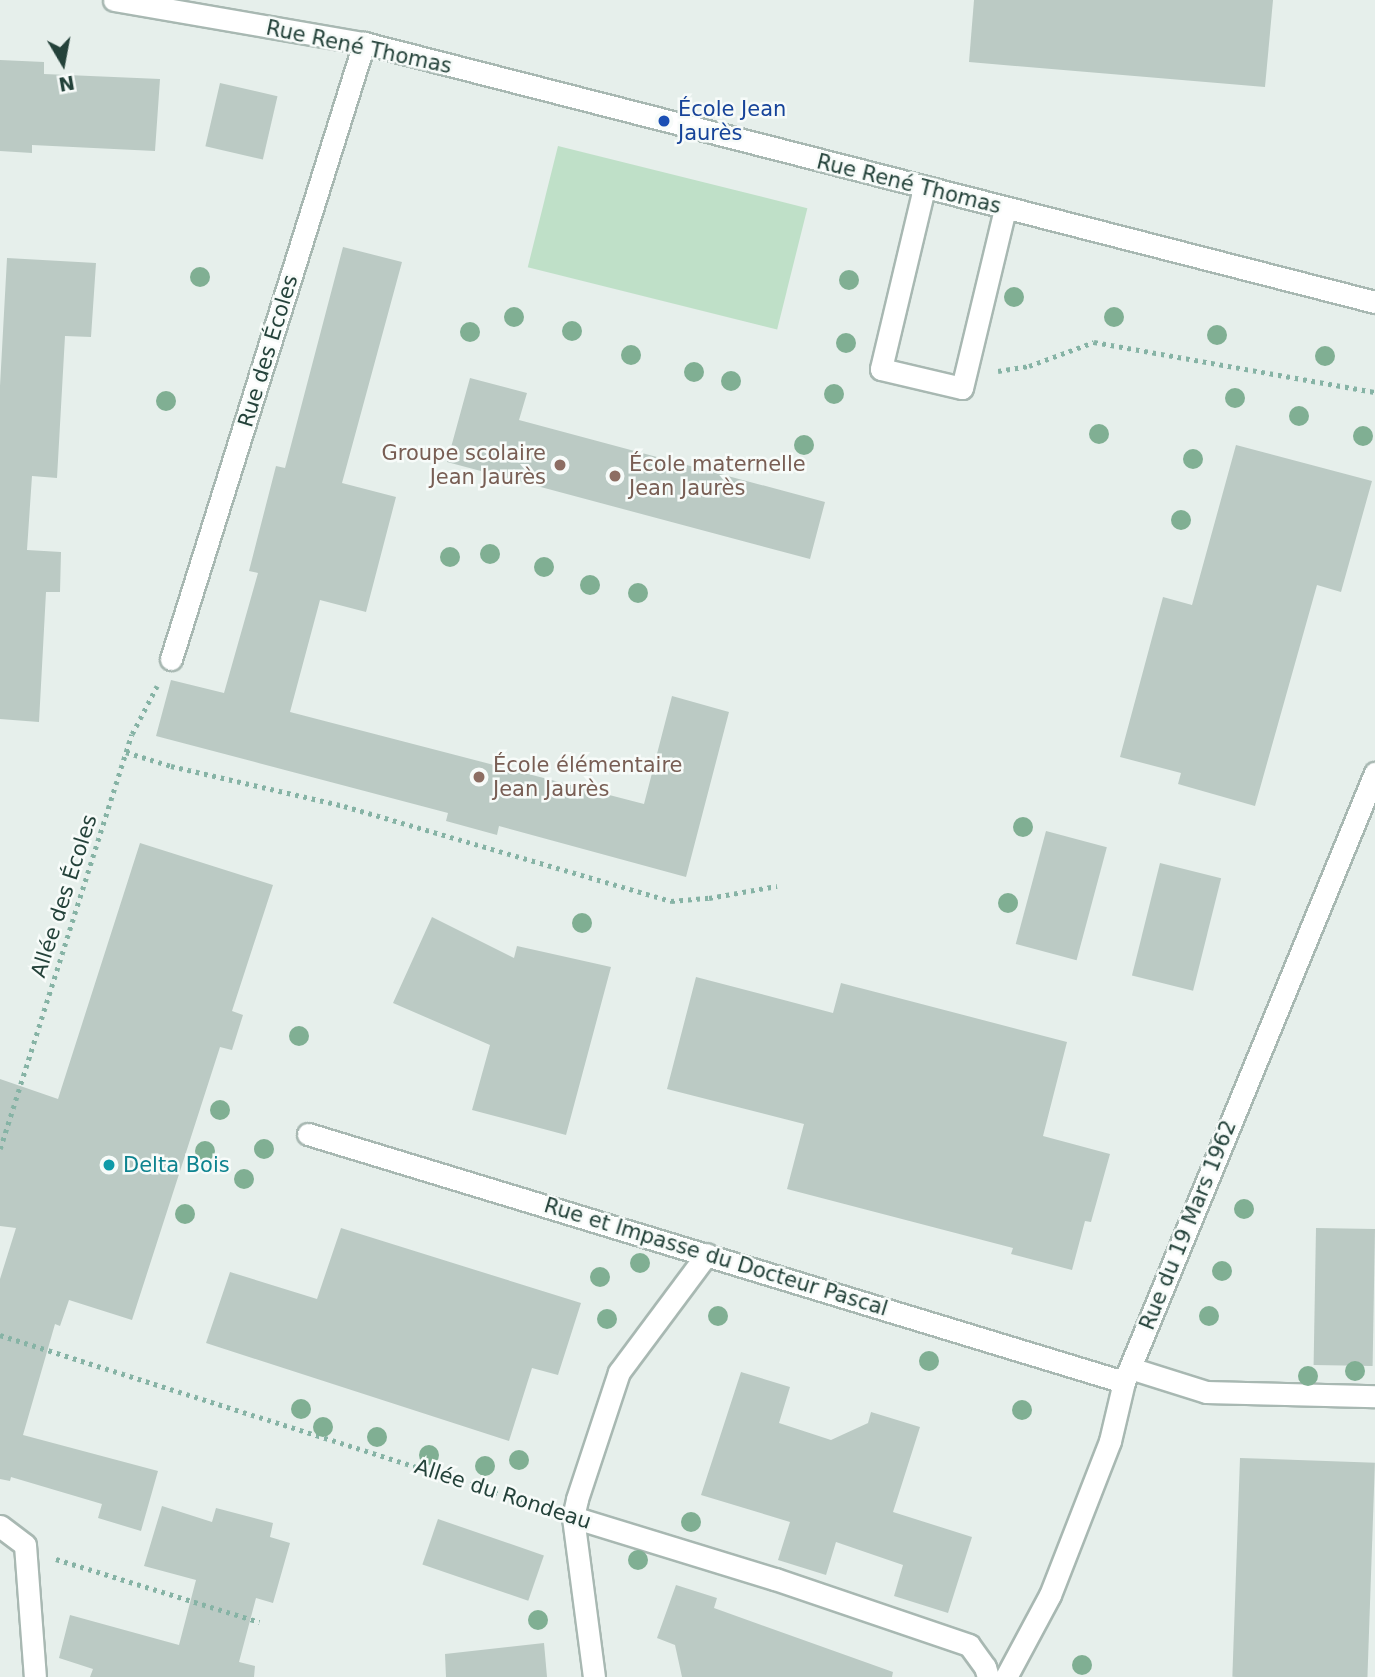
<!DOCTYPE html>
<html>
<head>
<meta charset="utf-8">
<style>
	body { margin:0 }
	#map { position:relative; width:1375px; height:1677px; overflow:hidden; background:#e6efeb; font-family:"DejaVu Sans",sans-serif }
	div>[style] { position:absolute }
	.green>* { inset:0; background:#bfe0c8; transform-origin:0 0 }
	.building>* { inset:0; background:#bbcac4; transform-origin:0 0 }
	.path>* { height:4.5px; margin-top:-2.25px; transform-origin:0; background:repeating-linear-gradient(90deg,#86b3a5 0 3.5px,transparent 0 8.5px) }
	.roads { filter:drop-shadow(2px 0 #a8b8b2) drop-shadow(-2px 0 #a8b8b2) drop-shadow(0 2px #a8b8b2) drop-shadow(0 -2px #a8b8b2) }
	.lane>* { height:21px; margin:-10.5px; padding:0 10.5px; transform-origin:10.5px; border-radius:10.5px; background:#fff }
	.street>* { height:21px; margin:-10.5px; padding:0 10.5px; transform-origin:10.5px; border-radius:10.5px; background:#fff }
	.trees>* { width:20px; height:20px; margin:-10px; border-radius:50%; background:#80af93 }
	.dots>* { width:19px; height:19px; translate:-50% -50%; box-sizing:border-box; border:4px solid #f7fbf9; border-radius:50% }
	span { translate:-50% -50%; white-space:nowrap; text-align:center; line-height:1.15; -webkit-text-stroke:5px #f7fbf9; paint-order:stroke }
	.street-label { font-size:21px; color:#24423a }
	.transit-label { font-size:21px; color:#164399 }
	.left { translate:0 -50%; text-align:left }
	.education-label { font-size:21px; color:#785e54 }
	.right { translate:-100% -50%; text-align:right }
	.culture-label { font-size:21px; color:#0d838f }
	.north { position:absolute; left:28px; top:28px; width:70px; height:70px; -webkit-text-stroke:5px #f7fbf9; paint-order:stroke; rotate:170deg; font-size:19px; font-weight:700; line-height:28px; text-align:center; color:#24423a }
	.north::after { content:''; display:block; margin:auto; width:24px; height:32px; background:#24423a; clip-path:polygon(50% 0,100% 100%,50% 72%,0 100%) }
</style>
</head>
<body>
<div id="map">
	<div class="green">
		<div style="left:558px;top:146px;width:257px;height:125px;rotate:14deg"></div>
	</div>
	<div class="building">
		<div style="clip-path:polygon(974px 0,1273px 0,1265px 87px,969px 62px)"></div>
		<div style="clip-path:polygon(0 60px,44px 62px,44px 74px,160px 79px,155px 151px,32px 145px,32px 153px,0 151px)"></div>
		<div style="left:220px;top:83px;width:59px;height:65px;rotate:13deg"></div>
		<div style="clip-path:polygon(343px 247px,402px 262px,342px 483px,396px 497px,366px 612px,320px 600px,290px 712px,644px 804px,672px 696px,729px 712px,686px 877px,499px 826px,497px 835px,446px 821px,448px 813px,156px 736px,171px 680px,224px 693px,258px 573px,249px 571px,276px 466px,285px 468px)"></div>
		<div style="clip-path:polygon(7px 258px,96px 263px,91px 337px,65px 336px,57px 478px,32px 476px,27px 550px,61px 552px,60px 592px,46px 592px,39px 722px,0 719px,0 386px)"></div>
		<div style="clip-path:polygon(470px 378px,527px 393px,519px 420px,825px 502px,810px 559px,447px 462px)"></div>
		<div style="clip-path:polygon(1236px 445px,1372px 481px,1341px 592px,1317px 585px,1255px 806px,1178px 784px,1181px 773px,1120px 757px,1163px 597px,1192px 605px)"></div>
		<div style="left:1046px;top:831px;width:63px;height:117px;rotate:15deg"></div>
		<div style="clip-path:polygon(140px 843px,273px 885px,232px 1011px,243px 1015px,232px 1050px,220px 1047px,132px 1320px,69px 1300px,60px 1326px,55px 1324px,23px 1435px,158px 1471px,141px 1531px,98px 1518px,102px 1504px,11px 1477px,10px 1481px,0 1479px,0 1279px,16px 1228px,0 1226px,0 1079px,58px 1099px)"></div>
		<div style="left:1160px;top:863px;width:63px;height:116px;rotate:14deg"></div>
		<div style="clip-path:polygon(432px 917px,514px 958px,517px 946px,611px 967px,566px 1135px,472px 1110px,490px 1045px,393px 1003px)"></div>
		<div style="clip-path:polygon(696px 977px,833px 1013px,841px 983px,1067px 1042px,1043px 1136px,1110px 1154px,1091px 1222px,1085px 1221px,1072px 1270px,1011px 1254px,1013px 1248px,787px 1189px,804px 1124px,667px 1089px)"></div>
		<div style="clip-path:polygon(341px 1228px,581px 1303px,558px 1375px,532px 1368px,509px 1441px,206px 1343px,230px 1272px,317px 1299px)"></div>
		<div style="left:1316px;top:1228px;width:59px;height:137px;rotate:1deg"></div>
		<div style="clip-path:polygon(741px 1372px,790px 1387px,779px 1423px,831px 1440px,868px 1423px,871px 1412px,920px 1427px,893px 1512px,972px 1537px,948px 1613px,894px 1596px,903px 1565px,836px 1542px,826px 1575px,778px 1560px,790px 1522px,701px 1495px)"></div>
		<div style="left:1240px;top:1458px;width:135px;height:219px;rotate:2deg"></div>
		<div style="clip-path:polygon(162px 1506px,212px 1522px,216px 1508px,273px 1523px,270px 1537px,290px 1543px,273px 1603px,256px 1598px,239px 1662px,255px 1666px,254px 1677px,90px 1677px,93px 1669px,59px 1658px,70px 1615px,179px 1645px,196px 1580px,144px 1566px)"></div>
		<div style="left:438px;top:1519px;width:112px;height:48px;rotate:19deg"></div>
		<div style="clip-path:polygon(676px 1585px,717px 1598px,714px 1608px,893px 1672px,892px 1677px,682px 1677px,675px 1645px,657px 1638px)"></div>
		<div style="clip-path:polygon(544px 1643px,547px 1677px,446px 1677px,445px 1654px)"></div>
	</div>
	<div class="path">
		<div style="left:998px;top:371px;width:31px;rotate:-9deg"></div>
		<div style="left:1029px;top:366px;width:69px;rotate:-20.3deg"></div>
		<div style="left:1094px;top:342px;width:285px;rotate:10.1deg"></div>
		<div style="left:126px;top:752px;width:47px;rotate:17.3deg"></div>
		<div style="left:171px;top:766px;width:178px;rotate:13deg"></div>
		<div style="left:344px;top:806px;width:341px;rotate:16.2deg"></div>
		<div style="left:671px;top:901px;width:38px;rotate:-5deg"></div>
		<div style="left:709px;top:898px;width:69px;rotate:-10deg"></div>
		<div style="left:0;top:1149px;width:435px;rotate:-72.4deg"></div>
		<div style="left:132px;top:734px;width:54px;rotate:-62.5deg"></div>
		<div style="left:0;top:1335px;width:570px;rotate:17.58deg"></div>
		<div style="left:56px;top:1559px;width:213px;rotate:17.2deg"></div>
	</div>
	<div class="roads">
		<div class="lane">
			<div style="left:924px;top:188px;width:186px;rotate:103.4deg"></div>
			<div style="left:881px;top:369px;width:83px;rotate:13.2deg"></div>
			<div style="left:962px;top:388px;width:184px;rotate:-76.5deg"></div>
		</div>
		<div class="street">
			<div style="left:114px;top:0;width:254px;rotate:9.8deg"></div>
			<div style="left:364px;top:43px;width:1044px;rotate:14.37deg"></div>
			<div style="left:171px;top:659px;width:646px;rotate:-72.6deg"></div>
			<div style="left:308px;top:1134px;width:853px;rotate:16.91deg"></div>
			<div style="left:1130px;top:1368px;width:80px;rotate:17.5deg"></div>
			<div style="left:1206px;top:1392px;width:169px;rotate:1.4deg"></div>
			<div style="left:573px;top:1517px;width:211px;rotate:17.1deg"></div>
			<div style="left:775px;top:1579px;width:205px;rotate:18.8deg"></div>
			<div style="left:969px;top:1645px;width:27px;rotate:54deg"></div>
			<div style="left:985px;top:1667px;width:10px;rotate:73deg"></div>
			<div style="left:0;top:1526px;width:31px;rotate:37deg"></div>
			<div style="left:25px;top:1545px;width:132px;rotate:85.7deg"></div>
			<div style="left:594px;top:1677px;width:161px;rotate:-97.5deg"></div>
			<div style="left:573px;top:1517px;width:18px;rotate:-77deg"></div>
			<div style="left:577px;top:1499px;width:134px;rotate:-71.7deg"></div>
			<div style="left:619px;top:1372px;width:147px;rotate:-53.3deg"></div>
			<div style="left:1006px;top:1677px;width:93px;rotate:-61.8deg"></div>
			<div style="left:1050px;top:1595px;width:165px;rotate:-68.7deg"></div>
			<div style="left:1110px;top:1441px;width:61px;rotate:-76.7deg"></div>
			<div style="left:1124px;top:1382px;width:659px;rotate:-67.6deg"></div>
		</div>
	</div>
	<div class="trees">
		<div style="left:200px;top:277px"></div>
		<div style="left:849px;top:280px"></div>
		<div style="left:1014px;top:297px"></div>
		<div style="left:514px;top:317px"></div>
		<div style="left:1114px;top:317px"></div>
		<div style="left:572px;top:331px"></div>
		<div style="left:470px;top:332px"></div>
		<div style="left:1217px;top:335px"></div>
		<div style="left:846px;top:343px"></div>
		<div style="left:631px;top:355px"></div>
		<div style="left:1325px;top:356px"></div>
		<div style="left:694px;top:372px"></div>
		<div style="left:731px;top:381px"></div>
		<div style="left:834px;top:394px"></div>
		<div style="left:1235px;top:398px"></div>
		<div style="left:166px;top:401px"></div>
		<div style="left:1299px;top:416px"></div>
		<div style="left:1099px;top:434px"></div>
		<div style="left:1363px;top:436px"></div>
		<div style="left:804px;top:445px"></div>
		<div style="left:1193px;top:459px"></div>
		<div style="left:1181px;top:520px"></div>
		<div style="left:490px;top:554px"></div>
		<div style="left:450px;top:557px"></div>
		<div style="left:544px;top:567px"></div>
		<div style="left:590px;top:585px"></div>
		<div style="left:638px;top:593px"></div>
		<div style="left:1023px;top:827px"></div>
		<div style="left:1008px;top:903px"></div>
		<div style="left:582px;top:923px"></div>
		<div style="left:299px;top:1036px"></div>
		<div style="left:220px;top:1110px"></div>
		<div style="left:264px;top:1149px"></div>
		<div style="left:205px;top:1151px"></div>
		<div style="left:244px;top:1179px"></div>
		<div style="left:1244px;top:1209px"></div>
		<div style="left:185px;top:1214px"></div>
		<div style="left:640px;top:1263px"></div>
		<div style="left:1222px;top:1271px"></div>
		<div style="left:600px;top:1277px"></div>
		<div style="left:718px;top:1316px"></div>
		<div style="left:1209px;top:1316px"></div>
		<div style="left:607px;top:1319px"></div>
		<div style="left:929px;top:1361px"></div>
		<div style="left:1355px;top:1371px"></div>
		<div style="left:1308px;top:1376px"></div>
		<div style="left:301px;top:1409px"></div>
		<div style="left:1022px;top:1410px"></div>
		<div style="left:323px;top:1427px"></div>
		<div style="left:377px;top:1437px"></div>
		<div style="left:429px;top:1455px"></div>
		<div style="left:519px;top:1460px"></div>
		<div style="left:485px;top:1466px"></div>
		<div style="left:691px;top:1522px"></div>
		<div style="left:638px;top:1560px"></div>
		<div style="left:538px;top:1620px"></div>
		<div style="left:1082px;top:1665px"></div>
	</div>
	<div class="dots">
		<div style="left:664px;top:121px;background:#1a4fb4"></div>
		<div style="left:560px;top:465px;background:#8d6e63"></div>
		<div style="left:615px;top:476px;background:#8d6e63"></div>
		<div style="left:479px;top:777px;background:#8d6e63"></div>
		<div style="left:109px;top:1165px;background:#0f9aa8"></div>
	</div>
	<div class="street-label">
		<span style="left:359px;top:47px;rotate:12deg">Rue René Thomas</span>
		<span style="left:909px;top:184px;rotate:14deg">Rue René Thomas</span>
		<span style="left:268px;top:351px;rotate:-73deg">Rue des Écoles</span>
		<span style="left:64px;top:896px;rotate:-72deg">Allée des Écoles</span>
		<span style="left:1188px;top:1225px;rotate:-68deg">Rue du 19 Mars 1962</span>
		<span style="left:716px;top:1257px;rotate:17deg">Rue et Impasse du Docteur Pascal</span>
		<span style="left:503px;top:1494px;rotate:18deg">Allée du Rondeau</span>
	</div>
	<div class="transit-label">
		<span class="left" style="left:678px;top:121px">École Jean<br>Jaurès</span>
	</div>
	<div class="education-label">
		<span class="right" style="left:546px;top:465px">Groupe scolaire<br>Jean Jaurès</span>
		<span class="left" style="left:629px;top:476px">École maternelle<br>Jean Jaurès</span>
		<span class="left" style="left:493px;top:777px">École élémentaire<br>Jean Jaurès</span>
	</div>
	<div class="culture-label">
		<span class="left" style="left:123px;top:1165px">Delta Bois</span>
	</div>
	<div class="north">N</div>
</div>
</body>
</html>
